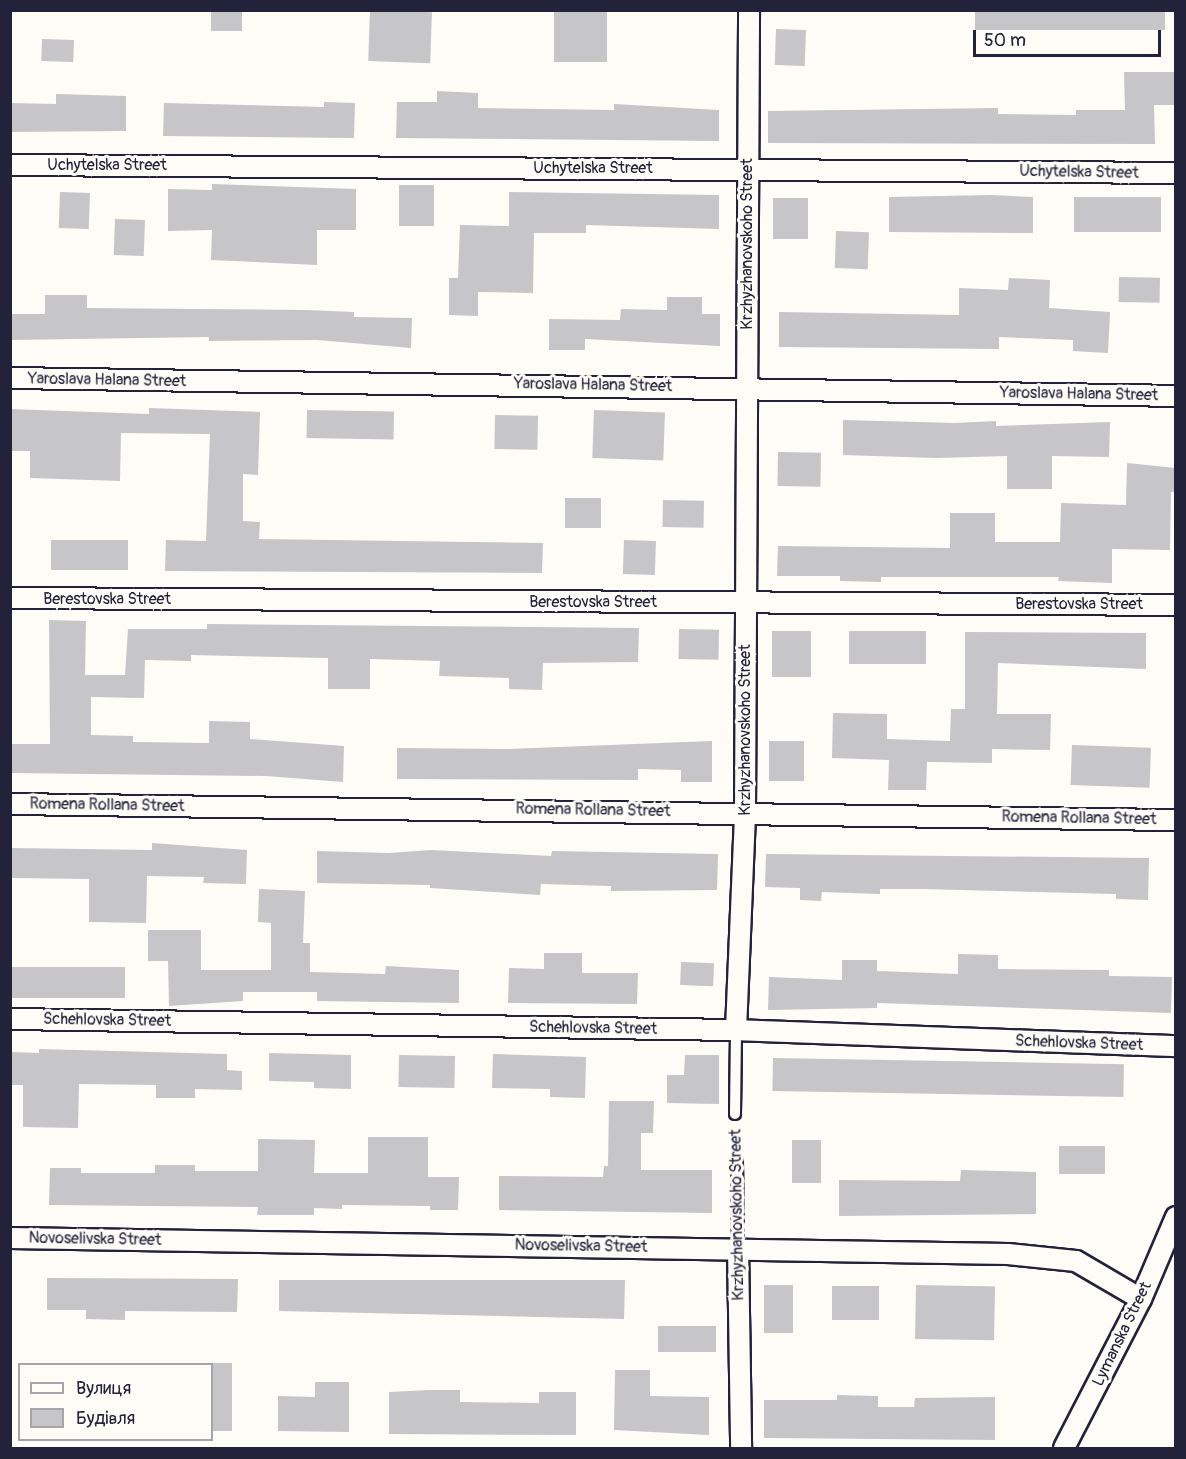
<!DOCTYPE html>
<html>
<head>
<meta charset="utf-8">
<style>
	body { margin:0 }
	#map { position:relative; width:1186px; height:1459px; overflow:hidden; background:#fdfcf7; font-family:Pangolin,sans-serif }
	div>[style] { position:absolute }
	.building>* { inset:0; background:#c6c6c8; transform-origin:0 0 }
	.path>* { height:4px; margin-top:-2px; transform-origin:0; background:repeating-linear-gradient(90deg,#22223b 0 6px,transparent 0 10.5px) }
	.roads { filter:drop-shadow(2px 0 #22223b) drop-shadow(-2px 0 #22223b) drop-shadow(0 2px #22223b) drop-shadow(0 -2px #22223b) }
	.service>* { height:10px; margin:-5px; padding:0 5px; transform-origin:5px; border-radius:5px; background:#fdfcf7 }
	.minor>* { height:20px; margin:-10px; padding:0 10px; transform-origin:10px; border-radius:10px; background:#fdfcf7 }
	span { translate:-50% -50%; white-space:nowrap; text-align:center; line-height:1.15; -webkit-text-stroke:6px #fdfcf7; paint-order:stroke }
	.street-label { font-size:16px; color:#22223b }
	.frame { position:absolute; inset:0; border:12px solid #22223b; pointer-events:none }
	.legend { position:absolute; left:18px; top:1363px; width:195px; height:78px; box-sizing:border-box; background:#fdfcf7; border:2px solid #a5a5ac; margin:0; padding:8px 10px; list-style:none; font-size:18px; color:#22223b }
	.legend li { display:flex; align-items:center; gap:12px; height:30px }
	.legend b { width:30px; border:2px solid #a5a5ac }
	.scale { position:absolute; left:973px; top:30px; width:188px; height:27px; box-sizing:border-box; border:3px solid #22223b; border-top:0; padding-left:8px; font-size:18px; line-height:21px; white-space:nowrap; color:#22223b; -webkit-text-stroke:4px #fdfcf7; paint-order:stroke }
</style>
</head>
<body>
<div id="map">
	<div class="building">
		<div style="left:211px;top:10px;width:31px;height:21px"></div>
		<div style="left:370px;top:10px;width:62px;height:51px;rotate:2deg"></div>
		<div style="left:554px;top:10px;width:53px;height:52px"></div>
		<div style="left:975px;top:10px;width:190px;height:20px"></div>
		<div style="left:776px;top:29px;width:30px;height:36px;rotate:2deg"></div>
		<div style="left:42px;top:39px;width:32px;height:22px;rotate:2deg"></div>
		<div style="clip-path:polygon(1124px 72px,1176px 72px,1176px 105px,1154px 105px,1155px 144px,768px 143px,768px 111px,998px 108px,998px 114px,1076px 115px,1076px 110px,1125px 110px)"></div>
		<div style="clip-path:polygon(437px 91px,478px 93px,478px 108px,614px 110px,614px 104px,719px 110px,719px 141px,396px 138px,397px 102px,437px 102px)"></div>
		<div style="clip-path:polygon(56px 94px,126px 96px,126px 131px,10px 132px,10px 103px,56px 104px)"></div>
		<div style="clip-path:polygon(324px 102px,355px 103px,354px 138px,163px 136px,164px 103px,324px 107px)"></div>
		<div style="clip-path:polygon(212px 184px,356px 189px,356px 230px,317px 230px,317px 265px,211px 260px,212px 230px,168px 231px,168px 189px,212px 190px)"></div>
		<div style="left:399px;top:185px;width:35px;height:41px"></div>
		<div style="left:60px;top:192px;width:30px;height:36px;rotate:2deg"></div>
		<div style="clip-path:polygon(509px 192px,719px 195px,719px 229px,586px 225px,586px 233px,534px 233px,533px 293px,478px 292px,478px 316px,449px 315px,449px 278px,458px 278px,460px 225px,509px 226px)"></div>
		<div style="clip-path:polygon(991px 195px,1033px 197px,1033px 233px,889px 232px,889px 197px)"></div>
		<div style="left:1074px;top:197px;width:87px;height:35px"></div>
		<div style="left:773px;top:198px;width:35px;height:41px"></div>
		<div style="left:115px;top:219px;width:30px;height:36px;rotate:2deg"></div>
		<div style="left:836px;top:231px;width:33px;height:37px;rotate:2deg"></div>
		<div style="left:1119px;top:277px;width:41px;height:25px;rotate:1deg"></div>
		<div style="clip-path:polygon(1009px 278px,1050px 280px,1049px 308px,1110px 312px,1108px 353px,1073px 351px,1073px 340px,999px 337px,999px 349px,779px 347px,779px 312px,959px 315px,959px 288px,1008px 290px)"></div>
		<div style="clip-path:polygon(45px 295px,87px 295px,87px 308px,306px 310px,354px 312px,354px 317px,412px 318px,411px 348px,317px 340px,209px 341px,209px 337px,10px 340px,10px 314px,45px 314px)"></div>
		<div style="clip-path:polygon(667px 297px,702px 297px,702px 314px,720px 314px,720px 346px,585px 339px,585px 350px,549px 350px,549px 319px,620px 320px,621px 309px,667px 310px)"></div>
		<div style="clip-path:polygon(149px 408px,260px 412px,258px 475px,243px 474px,243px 521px,260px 522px,259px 539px,543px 543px,542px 573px,165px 571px,166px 540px,206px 541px,210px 434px,121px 433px,120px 481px,30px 478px,30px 451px,10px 451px,10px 409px,149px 414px)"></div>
		<div style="left:307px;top:410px;width:87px;height:28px;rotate:1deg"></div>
		<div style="left:594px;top:410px;width:71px;height:48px;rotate:2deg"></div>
		<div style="left:495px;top:415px;width:43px;height:34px;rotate:1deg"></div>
		<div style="clip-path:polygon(843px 420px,955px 423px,996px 421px,996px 426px,1110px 422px,1109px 457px,1052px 456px,1052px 489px,1007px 489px,1007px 456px,936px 458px,843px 455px)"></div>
		<div style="left:778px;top:452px;width:43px;height:34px;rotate:1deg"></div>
		<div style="clip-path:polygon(1127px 463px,1176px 468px,1176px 492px,1171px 492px,1170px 550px,1112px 549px,1112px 583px,1058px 581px,1059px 577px,881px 577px,881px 582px,840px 581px,840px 576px,777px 576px,778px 546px,950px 548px,950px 513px,995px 513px,995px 542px,1060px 542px,1061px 503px,1126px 505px)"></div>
		<div style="left:565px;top:498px;width:36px;height:30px"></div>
		<div style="left:663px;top:500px;width:41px;height:27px;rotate:1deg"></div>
		<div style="left:51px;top:540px;width:77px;height:30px"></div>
		<div style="left:624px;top:540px;width:32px;height:34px;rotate:2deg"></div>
		<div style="clip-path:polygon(49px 620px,86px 621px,85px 675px,125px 675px,128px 629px,207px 629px,207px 624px,639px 628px,638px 662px,543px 663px,542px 690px,509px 689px,509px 678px,439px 676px,440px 661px,370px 659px,370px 689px,328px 689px,328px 658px,191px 655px,191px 661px,145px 660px,144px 698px,91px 697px,91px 735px,133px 736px,133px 742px,209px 743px,209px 721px,250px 722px,250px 739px,344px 746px,343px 782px,266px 776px,10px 773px,10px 744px,50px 744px)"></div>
		<div style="left:679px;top:629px;width:40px;height:30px;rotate:1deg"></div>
		<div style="left:772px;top:631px;width:39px;height:46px"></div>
		<div style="left:849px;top:631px;width:77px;height:33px"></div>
		<div style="clip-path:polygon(965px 632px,1146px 633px,1146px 669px,998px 663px,997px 714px,1051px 714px,1050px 750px,992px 749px,992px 763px,927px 762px,926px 790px,888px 790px,889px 760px,832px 758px,833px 713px,887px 714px,887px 739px,950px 741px,951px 709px,965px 709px)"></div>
		<div style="clip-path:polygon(712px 741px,712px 782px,681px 782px,681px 770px,638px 769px,638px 780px,397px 779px,397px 748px,505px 749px)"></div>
		<div style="left:769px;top:741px;width:35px;height:40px"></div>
		<div style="left:1072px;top:745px;width:79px;height:40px;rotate:2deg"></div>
		<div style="clip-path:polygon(152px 843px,247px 850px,246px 884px,203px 883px,204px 877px,147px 876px,146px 923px,89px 922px,89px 879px,10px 878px,10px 848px,152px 850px)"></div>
		<div style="clip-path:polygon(431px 850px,551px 856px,552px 851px,718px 854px,717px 890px,611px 891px,611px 886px,541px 884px,540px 895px,430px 888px,430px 885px,317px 883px,317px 851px,389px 853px)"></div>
		<div style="clip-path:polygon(766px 854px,1149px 858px,1148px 900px,1116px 899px,1116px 894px,924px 889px,880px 889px,880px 894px,822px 892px,821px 901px,800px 900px,800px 888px,765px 887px)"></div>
		<div style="clip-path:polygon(259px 889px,305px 891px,303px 943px,310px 943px,310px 972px,385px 974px,386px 966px,459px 970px,459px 1003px,317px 1001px,317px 992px,243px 992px,243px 1001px,169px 1006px,168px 961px,148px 961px,148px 930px,201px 930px,201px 970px,271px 970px,271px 923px,258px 922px)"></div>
		<div style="clip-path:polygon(544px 953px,582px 953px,582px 973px,638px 973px,637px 1004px,508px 1003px,509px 968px,544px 969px)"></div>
		<div style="clip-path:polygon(958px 954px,998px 955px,998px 969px,1109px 970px,1109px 976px,1172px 977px,1171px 1013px,877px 1003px,877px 1008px,768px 1010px,769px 977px,842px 980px,842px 960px,877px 960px,877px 971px,958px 974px)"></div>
		<div style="left:681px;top:962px;width:33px;height:23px;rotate:2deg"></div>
		<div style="left:10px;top:967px;width:115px;height:31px"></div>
		<div style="clip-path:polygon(39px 1049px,227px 1054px,227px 1070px,242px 1071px,242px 1090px,195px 1089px,195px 1098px,156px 1098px,156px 1085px,79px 1084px,78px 1128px,23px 1127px,23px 1085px,10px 1085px,10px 1052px,39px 1053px)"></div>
		<div style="clip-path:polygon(269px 1053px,351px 1055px,351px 1089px,314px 1088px,314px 1082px,269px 1081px)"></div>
		<div style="clip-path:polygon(493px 1054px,586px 1057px,585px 1098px,550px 1097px,550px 1089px,492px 1088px)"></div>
		<div style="left:399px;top:1055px;width:56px;height:32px;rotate:1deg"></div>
		<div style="clip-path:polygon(685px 1055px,719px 1055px,719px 1104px,667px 1103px,667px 1075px,684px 1075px)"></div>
		<div style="left:773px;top:1058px;width:351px;height:33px;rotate:1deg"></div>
		<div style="clip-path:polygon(609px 1101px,654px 1101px,653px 1133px,641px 1133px,641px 1170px,712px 1170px,712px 1213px,499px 1210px,499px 1176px,603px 1177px,604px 1166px,608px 1166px)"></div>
		<div style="clip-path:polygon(368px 1137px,428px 1137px,428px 1177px,459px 1177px,458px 1210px,430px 1210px,430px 1206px,342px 1205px,342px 1209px,314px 1208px,314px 1215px,257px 1215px,258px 1207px,49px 1205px,50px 1168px,81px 1168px,81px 1173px,155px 1173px,155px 1165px,195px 1165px,195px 1171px,258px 1171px,258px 1139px,315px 1140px,314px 1173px,368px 1173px)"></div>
		<div style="left:792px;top:1140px;width:29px;height:43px"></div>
		<div style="left:1059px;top:1146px;width:46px;height:28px"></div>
		<div style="clip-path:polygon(961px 1170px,1036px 1172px,1036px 1214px,839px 1216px,839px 1180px,960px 1181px)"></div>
		<div style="clip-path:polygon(47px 1278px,238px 1279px,237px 1312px,125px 1311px,125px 1320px,86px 1319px,86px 1310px,47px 1310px)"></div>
		<div style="clip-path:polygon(279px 1280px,625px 1280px,624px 1319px,279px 1311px)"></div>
		<div style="left:764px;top:1285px;width:29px;height:48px"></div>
		<div style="left:916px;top:1285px;width:79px;height:54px;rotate:1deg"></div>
		<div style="left:832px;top:1286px;width:47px;height:34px"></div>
		<div style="left:658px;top:1326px;width:58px;height:26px"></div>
		<div style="left:212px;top:1363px;width:20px;height:68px"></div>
		<div style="clip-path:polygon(615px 1370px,650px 1370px,650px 1396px,709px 1397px,709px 1435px,614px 1430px)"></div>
		<div style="clip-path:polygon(315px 1382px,349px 1382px,349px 1432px,278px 1431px,278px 1396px,315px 1397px)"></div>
		<div style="clip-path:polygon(430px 1390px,460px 1390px,460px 1402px,539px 1403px,539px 1392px,576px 1392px,576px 1435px,389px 1434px,389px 1392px)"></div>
		<div style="clip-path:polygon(837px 1395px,878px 1396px,878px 1407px,914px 1407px,915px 1398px,995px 1397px,995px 1440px,764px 1438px,764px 1400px,837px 1400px)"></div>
	</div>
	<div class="path">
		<div style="left:736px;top:1130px;width:16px;rotate:90deg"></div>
	</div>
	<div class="roads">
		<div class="service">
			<div style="left:735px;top:1114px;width:84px;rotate:-89.3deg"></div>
			<div style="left:737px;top:1162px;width:86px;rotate:89.3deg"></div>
		</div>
		<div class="minor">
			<div style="left:10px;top:165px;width:1166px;rotate:0.39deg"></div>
			<div style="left:10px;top:378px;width:1166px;rotate:0.88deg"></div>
			<div style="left:10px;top:598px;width:1166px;rotate:0.34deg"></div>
			<div style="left:10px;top:804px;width:1166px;rotate:0.79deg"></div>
			<div style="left:10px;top:1019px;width:726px;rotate:0.87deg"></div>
			<div style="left:736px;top:1030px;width:440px;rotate:2.1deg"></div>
			<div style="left:736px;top:1030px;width:218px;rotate:-87.6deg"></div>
			<div style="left:745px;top:812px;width:802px;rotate:-89.71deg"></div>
			<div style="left:10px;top:1238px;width:998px;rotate:0.92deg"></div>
			<div style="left:1008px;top:1254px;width:68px;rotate:5.9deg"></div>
			<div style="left:1076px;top:1261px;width:75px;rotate:30.3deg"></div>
			<div style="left:738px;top:1248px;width:200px;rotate:89.1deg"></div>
			<div style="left:1064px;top:1448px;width:168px;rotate:-62.7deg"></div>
			<div style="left:1141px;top:1299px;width:89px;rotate:-66.9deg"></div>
		</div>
	</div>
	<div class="street-label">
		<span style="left:107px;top:165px">Uchytelska Street</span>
		<span style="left:593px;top:168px">Uchytelska Street</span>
		<span style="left:1079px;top:172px;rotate:1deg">Uchytelska Street</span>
		<span style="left:747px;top:244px;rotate:-90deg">Krzhyzhanovskoho Street</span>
		<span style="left:107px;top:380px;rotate:1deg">Yaroslava Halana Street</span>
		<span style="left:593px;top:385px;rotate:1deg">Yaroslava Halana Street</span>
		<span style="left:1079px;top:394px;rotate:1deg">Yaroslava Halana Street</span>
		<span style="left:107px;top:599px">Berestovska Street</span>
		<span style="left:593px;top:602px">Berestovska Street</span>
		<span style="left:1079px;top:604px">Berestovska Street</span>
		<span style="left:745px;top:730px;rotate:-90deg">Krzhyzhanovskoho Street</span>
		<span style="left:107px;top:805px;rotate:1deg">Romena Rollana Street</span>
		<span style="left:593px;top:810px;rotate:1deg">Romena Rollana Street</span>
		<span style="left:1079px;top:818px;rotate:1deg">Romena Rollana Street</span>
		<span style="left:107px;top:1020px;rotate:1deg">Schehlovska Street</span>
		<span style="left:593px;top:1028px;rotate:1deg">Schehlovska Street</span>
		<span style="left:1079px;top:1043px;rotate:2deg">Schehlovska Street</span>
		<span style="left:737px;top:1215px;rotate:-91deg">Krzhyzhanovskoho Street</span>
		<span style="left:95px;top:1239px;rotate:1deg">Novoselivska Street</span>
		<span style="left:581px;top:1246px;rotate:1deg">Novoselivska Street</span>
		<span style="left:1122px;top:1334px;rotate:-64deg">Lymanska Street</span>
	</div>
	<div class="frame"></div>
	<ul class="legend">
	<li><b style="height:8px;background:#fdfcf7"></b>Вулиця</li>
	<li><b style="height:16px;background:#c6c6c8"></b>Будівля</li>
	</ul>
	<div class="scale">50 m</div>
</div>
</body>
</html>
